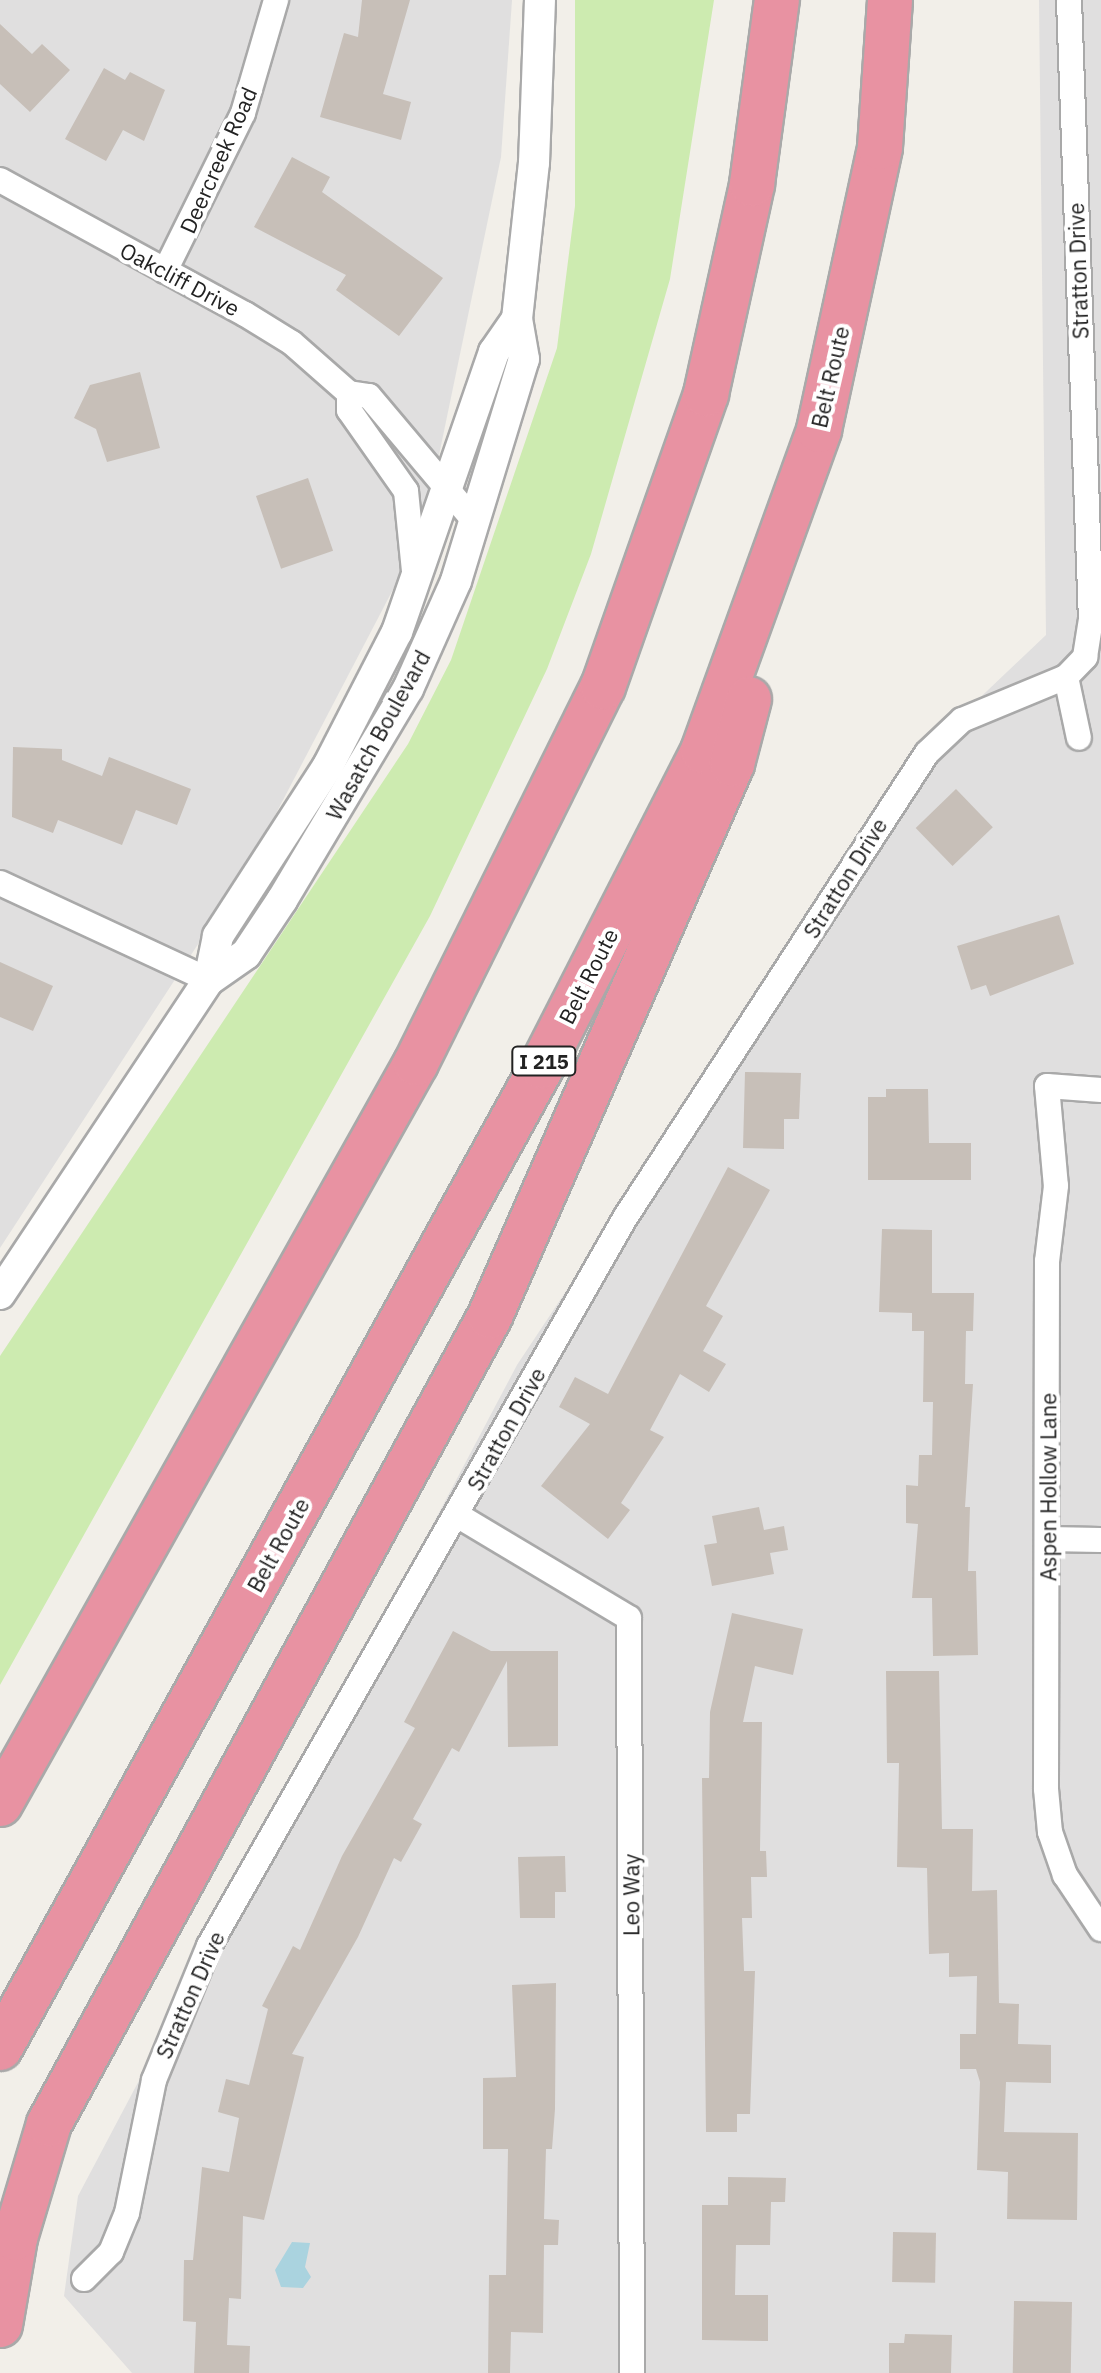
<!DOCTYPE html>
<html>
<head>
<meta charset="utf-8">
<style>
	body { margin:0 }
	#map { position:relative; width:1101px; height:2373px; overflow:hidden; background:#f2efe9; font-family:"IBM Plex Sans",sans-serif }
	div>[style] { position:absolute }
	.residential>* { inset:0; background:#e0dfdf }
	.grass>* { inset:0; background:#cdebb0 }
	.water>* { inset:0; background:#aad3df }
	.building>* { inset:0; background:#c7bfb8; transform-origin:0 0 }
	.roads { filter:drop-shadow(2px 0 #a9a9a9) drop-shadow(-2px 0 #a9a9a9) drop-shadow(0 2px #a9a9a9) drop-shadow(0 -2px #a9a9a9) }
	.minor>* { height:24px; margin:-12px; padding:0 12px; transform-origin:12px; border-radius:12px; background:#fff }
	.tertiary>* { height:30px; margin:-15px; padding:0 15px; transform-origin:15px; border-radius:15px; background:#fff }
	.motorway>* { height:44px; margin:-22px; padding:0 22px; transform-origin:22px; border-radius:22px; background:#e892a2 }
	span { translate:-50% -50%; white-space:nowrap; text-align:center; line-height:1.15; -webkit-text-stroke:8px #fff; paint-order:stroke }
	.shield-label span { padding:2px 6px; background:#fff; border:2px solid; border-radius:6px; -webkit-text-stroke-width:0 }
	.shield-label { font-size:20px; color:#222; font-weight:700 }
	.street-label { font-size:22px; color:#222 }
</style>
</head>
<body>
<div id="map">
	<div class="residential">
		<div style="clip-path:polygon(0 0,512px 0,501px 157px,423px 532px,247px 869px,0 1248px)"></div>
		<div style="clip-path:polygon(1039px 0,1101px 0,1101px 2373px,132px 2373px,64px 2296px,78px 2196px,517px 1365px,925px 750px,1046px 635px)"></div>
	</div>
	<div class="grass">
		<div style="clip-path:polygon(575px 0,714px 0,670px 279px,591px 554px,547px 669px,430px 916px,0 1685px,0 1356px,408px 744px,451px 660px,557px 348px,575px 206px)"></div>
	</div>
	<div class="water">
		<div style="clip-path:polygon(292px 2242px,310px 2243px,305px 2267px,311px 2277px,303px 2288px,281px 2287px,275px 2270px)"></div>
	</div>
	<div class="building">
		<div style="clip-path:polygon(362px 0,410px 0,383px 94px,411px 102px,401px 140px,320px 117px,344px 33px,358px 37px)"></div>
		<div style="clip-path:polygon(0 24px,32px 54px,42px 44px,70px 70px,30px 112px,0 84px)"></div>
		<div style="clip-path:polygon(104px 68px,125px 80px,130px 72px,165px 90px,144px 141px,123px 130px,106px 161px,65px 139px)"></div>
		<div style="clip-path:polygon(292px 157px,330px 177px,322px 192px,443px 278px,399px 336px,336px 290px,346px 275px,254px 227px)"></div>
		<div style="clip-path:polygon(140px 372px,160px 448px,107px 462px,96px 429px,74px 418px,90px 385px)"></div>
		<div style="left:308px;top:478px;width:77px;height:55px;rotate:71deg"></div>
		<div style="clip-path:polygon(13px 747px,62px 749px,62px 760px,102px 776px,109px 757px,191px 789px,177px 825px,136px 810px,122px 845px,58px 820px,53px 833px,12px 817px)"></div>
		<div style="left:956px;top:789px;width:53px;height:56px;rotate:46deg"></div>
		<div style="clip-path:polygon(1059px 915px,1074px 964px,990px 996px,986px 985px,971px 990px,957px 946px)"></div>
		<div style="clip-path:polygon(0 962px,53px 986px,33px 1031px,0 1017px)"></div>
		<div style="clip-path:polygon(745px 1072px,801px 1073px,799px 1119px,784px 1119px,784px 1149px,743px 1148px)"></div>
		<div style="clip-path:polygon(886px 1089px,928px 1089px,929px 1143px,971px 1143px,971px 1180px,868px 1180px,868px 1097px,886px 1097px)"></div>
		<div style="clip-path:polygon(728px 1167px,770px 1190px,706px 1306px,723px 1316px,703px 1351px,726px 1364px,709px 1392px,680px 1374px,650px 1430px,664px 1437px,621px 1503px,630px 1510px,608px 1539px,541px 1486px,590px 1424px,559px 1407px,575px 1377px,608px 1394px)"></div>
		<div style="clip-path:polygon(882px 1229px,932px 1230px,932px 1293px,974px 1293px,973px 1331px,966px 1331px,965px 1384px,973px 1384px,965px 1507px,970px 1507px,968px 1571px,976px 1571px,978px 1655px,933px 1656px,932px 1598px,912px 1598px,918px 1524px,906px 1523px,906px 1485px,918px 1486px,919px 1455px,932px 1455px,933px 1402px,923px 1402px,924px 1331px,912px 1331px,912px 1313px,879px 1312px)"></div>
		<div style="clip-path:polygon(759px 1507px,764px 1530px,784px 1526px,788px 1550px,770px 1553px,774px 1574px,712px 1586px,704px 1545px,717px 1543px,712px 1516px)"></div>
		<div style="clip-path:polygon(732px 1613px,803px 1629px,793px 1675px,755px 1666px,743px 1722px,762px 1722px,760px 1851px,766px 1851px,767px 1877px,751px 1877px,752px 1918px,742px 1918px,744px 1971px,755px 1971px,750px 2114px,737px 2114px,737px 2132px,706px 2132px,702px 1778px,709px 1778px,710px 1712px)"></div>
		<div style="clip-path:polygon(453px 1631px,491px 1651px,558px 1651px,558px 1746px,508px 1747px,507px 1661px,459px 1752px,452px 1748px,413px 1819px,422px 1824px,401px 1862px,394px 1858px,358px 1937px,292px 2054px,304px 2057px,264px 2220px,243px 2216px,241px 2299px,229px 2298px,227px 2345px,250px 2346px,249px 2373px,194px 2373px,196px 2322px,183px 2321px,184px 2260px,193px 2260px,202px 2167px,229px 2172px,239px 2118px,218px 2112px,226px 2079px,249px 2085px,268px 2009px,262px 2006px,293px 1946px,300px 1950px,342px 1856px,415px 1728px,404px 1722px)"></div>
		<div style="clip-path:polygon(886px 1671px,939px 1671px,942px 1829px,973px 1829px,972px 1891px,997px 1890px,999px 2003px,1019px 2004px,1018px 2044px,1051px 2045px,1051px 2083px,1006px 2082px,1004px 2132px,1078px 2133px,1077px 2220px,1007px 2219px,1008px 2172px,977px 2170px,980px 2082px,976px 2069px,960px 2069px,960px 2034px,976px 2034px,977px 1976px,949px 1977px,949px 1953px,929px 1954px,927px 1868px,897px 1867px,899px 1763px,887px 1763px)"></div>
		<div style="clip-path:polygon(565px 1856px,566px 1892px,555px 1892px,555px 1918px,520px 1918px,518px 1857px)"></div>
		<div style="clip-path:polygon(556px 1983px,555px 2109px,552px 2149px,546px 2149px,544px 2219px,559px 2220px,558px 2245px,544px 2245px,543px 2333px,511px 2332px,510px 2373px,488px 2373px,489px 2275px,506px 2275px,508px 2149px,483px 2149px,483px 2078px,516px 2077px,512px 1985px)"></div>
		<div style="clip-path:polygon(728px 2177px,786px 2178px,785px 2202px,771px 2202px,770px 2245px,736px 2245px,735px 2295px,768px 2295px,768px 2341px,702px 2340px,702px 2205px,728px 2205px)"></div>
		<div style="left:893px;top:2232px;width:43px;height:50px;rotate:1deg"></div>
		<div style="left:1014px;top:2301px;width:58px;height:72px;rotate:1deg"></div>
		<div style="clip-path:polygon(905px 2334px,952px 2335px,951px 2373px,889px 2373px,889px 2343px,904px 2343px)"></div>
	</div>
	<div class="roads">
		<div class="minor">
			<div style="left:0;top:180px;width:279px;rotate:28.7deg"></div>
			<div style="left:245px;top:314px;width:55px;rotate:31.7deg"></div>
			<div style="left:292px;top:343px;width:76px;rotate:41.3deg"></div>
			<div style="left:349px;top:393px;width:20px;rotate:9deg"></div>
			<div style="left:369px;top:396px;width:165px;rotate:49.9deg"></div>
			<div style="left:165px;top:271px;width:176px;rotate:-63.7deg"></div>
			<div style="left:243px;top:113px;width:118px;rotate:-73.7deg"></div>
			<div style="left:349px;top:393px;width:17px;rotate:90deg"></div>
			<div style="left:349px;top:410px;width:99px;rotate:54.9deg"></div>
			<div style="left:406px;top:491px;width:80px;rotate:84.3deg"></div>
			<div style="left:1066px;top:677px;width:62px;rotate:78deg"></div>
			<div style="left:0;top:883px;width:230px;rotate:24.9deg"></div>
			<div style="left:1101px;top:1090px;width:54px;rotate:-175.8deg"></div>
			<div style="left:1047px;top:1086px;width:100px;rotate:84.9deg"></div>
			<div style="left:1056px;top:1186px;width:76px;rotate:96.8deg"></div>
			<div style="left:1047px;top:1261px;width:528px;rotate:90.11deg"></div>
			<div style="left:1046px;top:1789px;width:43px;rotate:84.7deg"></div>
			<div style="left:1050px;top:1832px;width:46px;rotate:70.8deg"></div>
			<div style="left:1065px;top:1875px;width:65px;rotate:56.3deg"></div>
			<div style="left:457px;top:1515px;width:200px;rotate:30.9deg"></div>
			<div style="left:629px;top:1618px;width:755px;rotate:89.77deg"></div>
			<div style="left:1048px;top:1539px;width:53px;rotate:1.1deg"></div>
			<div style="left:84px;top:2279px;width:38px;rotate:-45deg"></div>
			<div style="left:111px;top:2252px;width:42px;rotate:-67.7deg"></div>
			<div style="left:127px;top:2213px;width:136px;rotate:-78.5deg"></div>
			<div style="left:154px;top:2080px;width:145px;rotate:-67.7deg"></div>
			<div style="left:209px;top:1946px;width:838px;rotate:-60.26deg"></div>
			<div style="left:625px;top:1218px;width:554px;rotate:-57deg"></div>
			<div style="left:927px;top:753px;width:48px;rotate:-43.3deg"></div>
			<div style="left:962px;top:720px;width:113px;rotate:-22.5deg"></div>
			<div style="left:1066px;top:677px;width:28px;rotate:-46deg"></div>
			<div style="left:1085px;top:657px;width:36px;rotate:-81deg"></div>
			<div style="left:1091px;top:621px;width:621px;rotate:-92.03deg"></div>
		</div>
		<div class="tertiary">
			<div style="left:209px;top:980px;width:45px;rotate:-78.4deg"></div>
			<div style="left:218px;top:936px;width:202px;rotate:-57.1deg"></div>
			<div style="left:328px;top:766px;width:151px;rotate:-62.8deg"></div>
			<div style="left:397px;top:632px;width:296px;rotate:-70.9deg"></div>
			<div style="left:494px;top:352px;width:40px;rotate:-55.1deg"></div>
			<div style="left:0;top:1294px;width:377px;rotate:-56.4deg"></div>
			<div style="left:209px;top:980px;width:45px;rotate:-35.1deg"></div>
			<div style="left:246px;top:954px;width:65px;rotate:-56.3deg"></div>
			<div style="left:282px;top:900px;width:246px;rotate:-59.2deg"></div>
			<div style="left:408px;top:689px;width:118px;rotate:-66deg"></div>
			<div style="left:456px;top:581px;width:232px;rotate:-73deg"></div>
			<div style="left:524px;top:359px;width:41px;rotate:-99.9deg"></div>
			<div style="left:517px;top:319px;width:157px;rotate:-83.8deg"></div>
			<div style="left:534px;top:163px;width:163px;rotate:-87.9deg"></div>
		</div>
		<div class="motorway">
			<div style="left:0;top:1804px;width:850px;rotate:-60.69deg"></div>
			<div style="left:416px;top:1063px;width:420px;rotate:-63.6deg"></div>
			<div style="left:603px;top:687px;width:311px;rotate:-70.6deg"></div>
			<div style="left:706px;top:394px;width:215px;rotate:-77.6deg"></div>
			<div style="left:752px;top:184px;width:186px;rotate:-82.3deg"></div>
			<div style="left:0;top:2048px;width:1122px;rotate:-61.1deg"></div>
			<div style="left:542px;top:1066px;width:354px;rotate:-62.9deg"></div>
			<div style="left:703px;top:751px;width:341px;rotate:-70.1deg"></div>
			<div style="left:819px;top:430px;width:289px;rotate:-77.8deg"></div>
			<div style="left:880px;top:147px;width:147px;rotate:-86.1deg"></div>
			<div style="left:0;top:2325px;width:88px;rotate:-80.2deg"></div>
			<div style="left:15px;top:2238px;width:119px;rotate:-73.4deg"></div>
			<div style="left:49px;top:2124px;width:921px;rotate:-61.37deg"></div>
			<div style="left:490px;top:1316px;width:603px;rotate:-66.33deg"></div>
			<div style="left:732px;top:764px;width:67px;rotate:-75.3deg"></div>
		</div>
	</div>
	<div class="shield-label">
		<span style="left:544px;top:1061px">I 215</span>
	</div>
	<div class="street-label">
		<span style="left:218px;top:160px;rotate:-66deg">Deercreek Road</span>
		<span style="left:1078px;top:271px;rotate:-92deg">Stratton Drive</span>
		<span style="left:180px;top:279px;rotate:28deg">Oakcliff Drive</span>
		<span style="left:830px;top:377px;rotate:-77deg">Belt Route</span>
		<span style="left:378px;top:735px;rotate:-61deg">Wasatch Boulevard</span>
		<span style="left:845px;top:878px;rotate:-58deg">Stratton Drive</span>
		<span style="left:588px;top:976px;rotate:-63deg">Belt Route</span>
		<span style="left:506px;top:1429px;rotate:-61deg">Stratton Drive</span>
		<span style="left:1048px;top:1487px;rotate:-90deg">Aspen Hollow Lane</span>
		<span style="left:278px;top:1545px;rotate:-61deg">Belt Route</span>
		<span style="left:631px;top:1895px;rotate:-90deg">Leo Way</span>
		<span style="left:190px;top:1995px;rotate:-66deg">Stratton Drive</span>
	</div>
</div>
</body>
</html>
